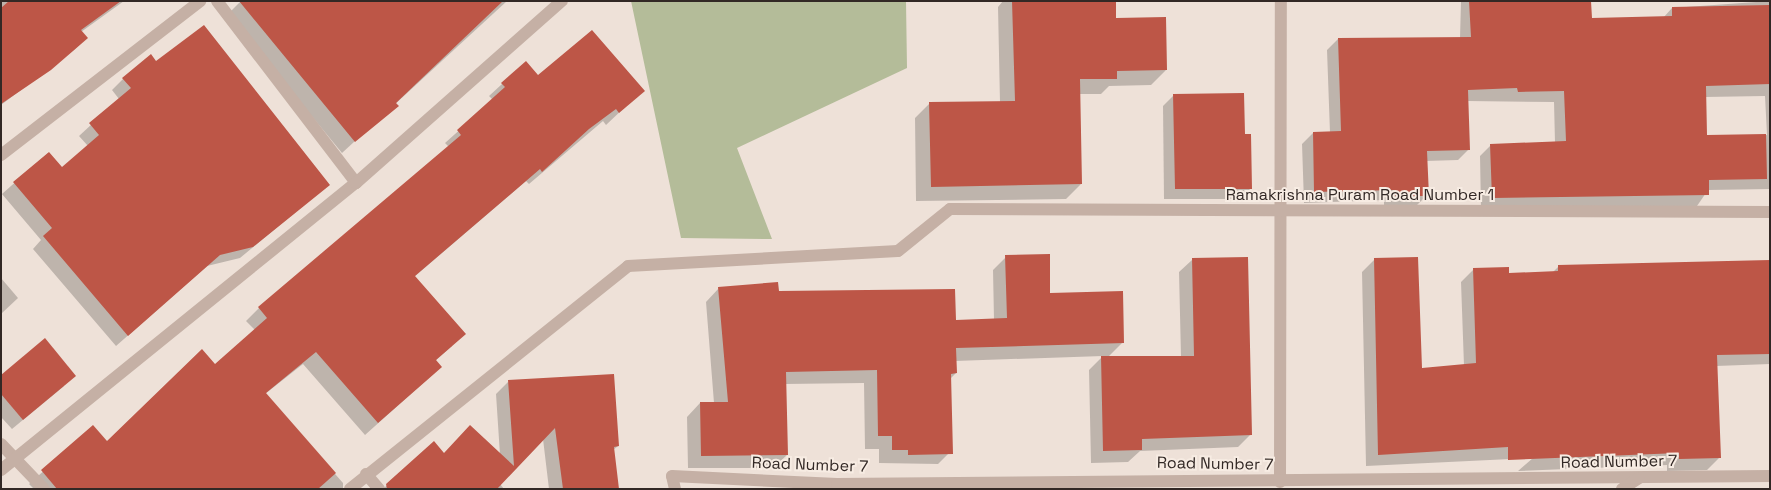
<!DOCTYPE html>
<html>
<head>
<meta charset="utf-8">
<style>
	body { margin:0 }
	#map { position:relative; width:1771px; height:490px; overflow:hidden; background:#eee1d8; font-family:"Space Grotesk",sans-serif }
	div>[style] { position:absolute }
	.green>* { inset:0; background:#b4bc99 }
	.shadow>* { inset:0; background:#0003 }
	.building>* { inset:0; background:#bd5647 }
	.minor>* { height:12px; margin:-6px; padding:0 6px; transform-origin:6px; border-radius:6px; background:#c5b0a5 }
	span { translate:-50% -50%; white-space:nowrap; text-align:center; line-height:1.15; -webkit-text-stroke:4px #f7ece3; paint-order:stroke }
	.street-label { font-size:16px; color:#322825 }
	.frame { position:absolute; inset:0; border:2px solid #322825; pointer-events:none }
</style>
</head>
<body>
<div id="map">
	<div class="green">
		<div style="clip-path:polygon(631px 1px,906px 1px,907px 68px,737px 148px,772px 239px,681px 238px)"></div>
	</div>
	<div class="shadow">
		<div style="clip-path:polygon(1px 1px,124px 1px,81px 32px,86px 38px,74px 50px,1px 105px)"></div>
		<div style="clip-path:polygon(241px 1px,507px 1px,342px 153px,228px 14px)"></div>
		<div style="clip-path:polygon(1003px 1px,1115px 1px,1115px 19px,1166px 70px,1151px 85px,1109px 86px,1101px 94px,1079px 94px,1081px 184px,1066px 199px,916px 201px,915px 118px,930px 103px,1000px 103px,998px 7px)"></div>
		<div style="clip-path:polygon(evenodd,1461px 1px,1590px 1px,1591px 19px,1663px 18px,1672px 8px,1770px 1px,1770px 189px,1708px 190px,1697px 206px,1481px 209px,1480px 156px,1491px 145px,1555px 143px,1554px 102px,1467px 101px,1469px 149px,1458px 160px,1426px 161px,1427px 195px,1416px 206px,1384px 207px,1384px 200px,1304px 203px,1302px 144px,1313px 133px,1330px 133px,1327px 50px,1338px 39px,1460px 38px,1461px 1px,1765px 96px,1767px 135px,1706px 137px,1705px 97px,1765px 96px)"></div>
		<div style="clip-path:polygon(156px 63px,328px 185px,240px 258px,207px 266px,116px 346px,33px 249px,41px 240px,2px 194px,48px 153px,62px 169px,88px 146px,79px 136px,119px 99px,112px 90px,123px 79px)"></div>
		<div style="clip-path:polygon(538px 76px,643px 90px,606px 125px,603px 121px,529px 184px,526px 181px,414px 277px,452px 346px,435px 361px,441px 367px,365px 435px,303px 364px,265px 394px,343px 483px,343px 489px,34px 489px,29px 484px,93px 427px,106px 442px,215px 365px,255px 330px,246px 321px,259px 308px,449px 147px,445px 143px,493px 100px,489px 96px,502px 84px)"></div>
		<div style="clip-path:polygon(1173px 96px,1243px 136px,1251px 188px,1241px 199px,1164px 199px,1163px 106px)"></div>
		<div style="clip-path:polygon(1006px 257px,1049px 294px,1122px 343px,1108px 357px,1181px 357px,1179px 272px,1192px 260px,1251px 434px,1238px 447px,1140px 451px,1128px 462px,1091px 463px,1089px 370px,1103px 356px,955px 361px,956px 373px,950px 379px,951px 451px,938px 464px,879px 463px,879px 449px,865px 449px,864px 383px,785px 384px,787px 455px,773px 468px,688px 468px,687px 417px,700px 403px,714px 403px,706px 302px,719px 288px,778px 292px,955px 321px,994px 320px,993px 270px)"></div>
		<div style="clip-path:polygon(1375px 259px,1421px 369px,1464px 366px,1461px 282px,1474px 269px,1508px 274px,1552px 273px,1559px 266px,1770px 261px,1770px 364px,1716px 366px,1719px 458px,1707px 470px,1667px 471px,1667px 465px,1518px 471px,1533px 458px,1366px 466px,1362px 272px)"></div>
		<div style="clip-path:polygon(1px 278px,18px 298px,1px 314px)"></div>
		<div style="clip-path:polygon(1px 377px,64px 386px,12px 429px,1px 417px)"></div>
		<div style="clip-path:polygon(508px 382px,618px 446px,613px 450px,618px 489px,549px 489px,543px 439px,500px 484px,504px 489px,383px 489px,433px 443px,444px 455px,500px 455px,496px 394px)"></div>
	</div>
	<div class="building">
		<div style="clip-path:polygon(9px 1px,121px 1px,81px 30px,88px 38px,51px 70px,1px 104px,1px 8px)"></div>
		<div style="clip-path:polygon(239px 1px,503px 1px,396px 103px,399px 106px,355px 142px)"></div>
		<div style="clip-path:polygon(1012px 1px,1116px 1px,1116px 18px,1166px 17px,1167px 70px,1117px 71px,1117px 79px,1080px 79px,1082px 184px,931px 187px,929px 102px,1015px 101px)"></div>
		<div style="clip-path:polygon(1469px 1px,1591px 1px,1592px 18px,1672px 16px,1672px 7px,1770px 5px,1770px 84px,1706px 86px,1707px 135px,1766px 134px,1767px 179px,1709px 180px,1709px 195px,1492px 198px,1490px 144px,1566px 141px,1564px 91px,1518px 92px,1517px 88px,1468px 90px,1470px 150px,1427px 151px,1429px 196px,1395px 196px,1394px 190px,1314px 192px,1313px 132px,1341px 131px,1338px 38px,1471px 37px)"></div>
		<div style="clip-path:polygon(204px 25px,330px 185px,253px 247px,220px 255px,128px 336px,43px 236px,52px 228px,13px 182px,49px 152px,62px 167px,99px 135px,89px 123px,131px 88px,122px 78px,151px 54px,156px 61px)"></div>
		<div style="clip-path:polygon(592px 30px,645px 91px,619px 113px,616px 109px,589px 129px,542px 172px,540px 169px,415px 276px,466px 334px,436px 360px,442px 367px,378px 423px,316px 352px,266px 393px,336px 473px,318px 489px,57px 489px,41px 470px,93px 425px,107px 441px,202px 349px,215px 364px,267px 318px,258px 307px,461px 135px,457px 130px,505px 87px,501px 83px,526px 61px,538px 75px)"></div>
		<div style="clip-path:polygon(1244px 93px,1245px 134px,1251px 134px,1252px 189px,1175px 189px,1173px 94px)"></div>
		<div style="clip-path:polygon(1050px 254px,1050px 293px,1123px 291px,1124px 343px,956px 348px,957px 373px,951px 374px,953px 454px,908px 455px,908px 450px,892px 450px,892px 436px,878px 436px,877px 370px,786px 372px,788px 455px,701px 456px,700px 402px,728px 402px,718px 287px,778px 282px,779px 291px,955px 289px,956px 320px,1007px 318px,1005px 255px)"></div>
		<div style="clip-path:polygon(1248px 257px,1252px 435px,1142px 439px,1142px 450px,1103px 451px,1101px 356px,1194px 356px,1192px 258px)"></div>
		<div style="clip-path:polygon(1418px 257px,1422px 368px,1476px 363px,1473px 268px,1509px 267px,1509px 273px,1558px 271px,1558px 265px,1770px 260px,1770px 354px,1717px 355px,1721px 458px,1679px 459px,1679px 453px,1508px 460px,1508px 447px,1378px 455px,1374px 258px)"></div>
		<div style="clip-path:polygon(45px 338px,76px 376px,23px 420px,1px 394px,1px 375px)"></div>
		<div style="clip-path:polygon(614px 374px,619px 446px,614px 447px,619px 489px,563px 489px,555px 428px,497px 489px,387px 489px,386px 484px,434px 441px,444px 453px,470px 425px,514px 466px,508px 380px)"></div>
	</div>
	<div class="minor">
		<div style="left:217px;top:1px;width:229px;rotate:52.6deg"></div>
		<div style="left:1px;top:155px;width:252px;rotate:-37.7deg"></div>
		<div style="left:1px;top:444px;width:62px;rotate:46.3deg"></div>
		<div style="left:1px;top:470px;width:457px;rotate:-39deg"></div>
		<div style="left:356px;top:183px;width:275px;rotate:-41.5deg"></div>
		<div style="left:366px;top:474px;width:20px;rotate:49deg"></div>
		<div style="left:1280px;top:482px;width:481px;rotate:-89.9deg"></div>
		<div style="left:350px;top:489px;width:356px;rotate:-38.7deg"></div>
		<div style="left:628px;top:266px;width:270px;rotate:-3.2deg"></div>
		<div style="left:898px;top:251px;width:67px;rotate:-38.9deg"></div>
		<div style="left:950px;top:209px;width:820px;rotate:0.21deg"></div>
		<div style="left:675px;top:489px;width:13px;rotate:-103deg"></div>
		<div style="left:672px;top:476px;width:165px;rotate:2.8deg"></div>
		<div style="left:837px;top:484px;width:933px;rotate:-0.49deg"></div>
		<div style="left:1622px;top:489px;width:20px;rotate:-33deg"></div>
	</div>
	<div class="street-label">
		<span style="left:1360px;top:195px">Ramakrishna Puram Road Number 1</span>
		<span style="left:1619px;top:462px;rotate:-1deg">Road Number 7</span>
		<span style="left:1215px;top:464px;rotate:1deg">Road Number 7</span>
		<span style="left:810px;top:465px;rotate:2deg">Road Number 7</span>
	</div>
	<div class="frame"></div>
</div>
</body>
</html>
